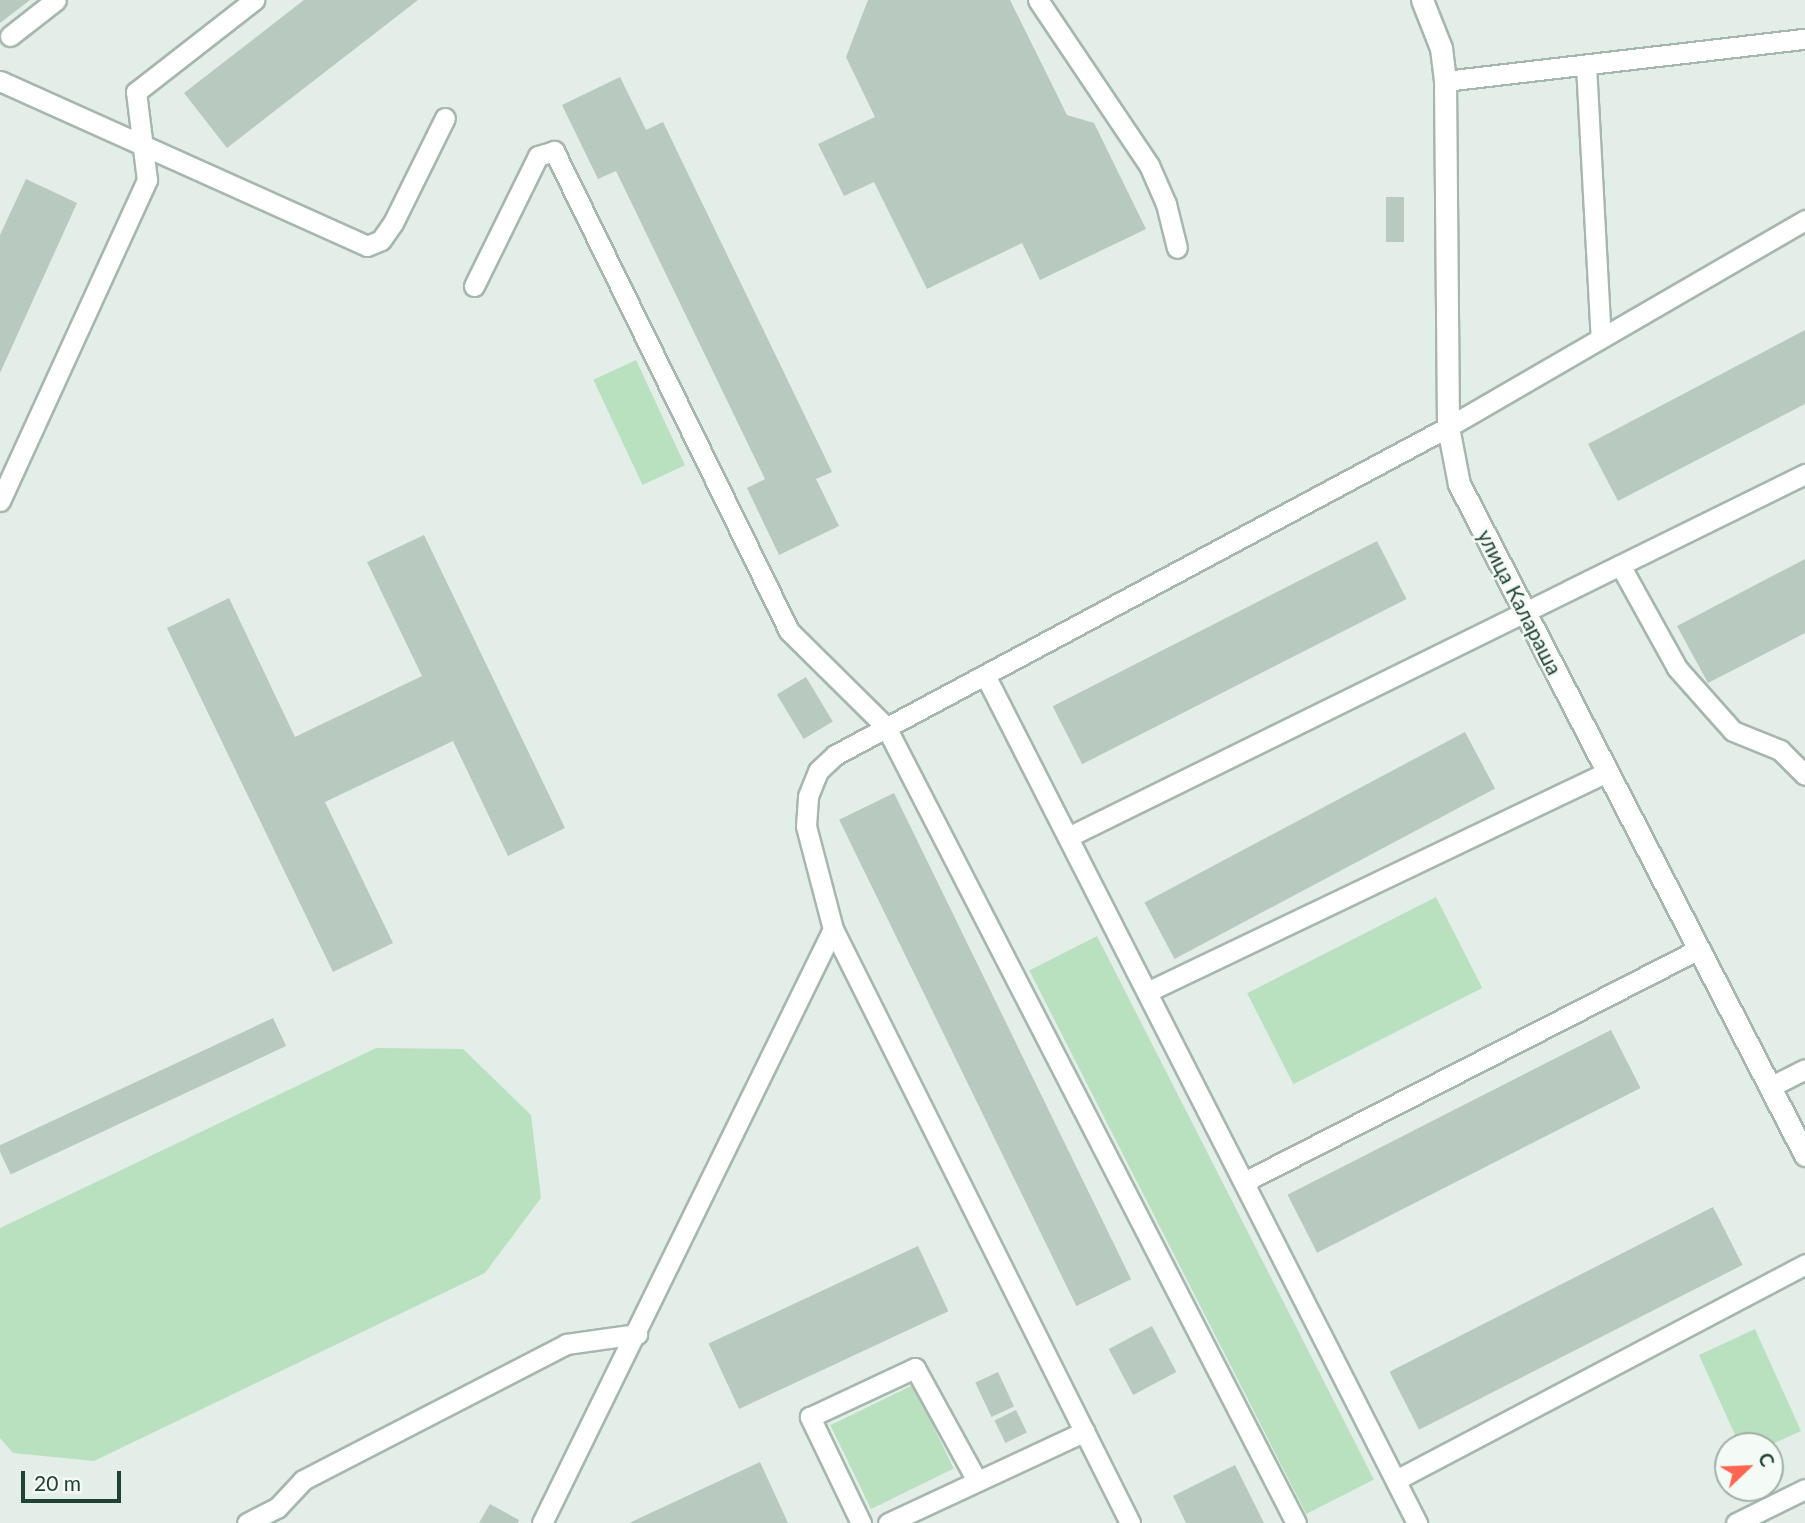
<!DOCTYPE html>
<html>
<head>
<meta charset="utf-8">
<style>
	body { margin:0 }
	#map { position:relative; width:1805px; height:1523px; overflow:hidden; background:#e3eee8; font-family:Lato,sans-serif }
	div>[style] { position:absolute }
	.green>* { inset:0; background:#bae1bf; transform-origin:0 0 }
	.building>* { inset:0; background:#b8c9c0; transform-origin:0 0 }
	.roads { filter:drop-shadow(2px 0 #a5b7ae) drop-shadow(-2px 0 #a5b7ae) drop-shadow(0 2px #a5b7ae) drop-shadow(0 -2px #a5b7ae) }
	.service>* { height:19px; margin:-9.5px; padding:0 9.5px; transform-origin:9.5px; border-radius:9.5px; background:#fff }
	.tertiary>* { height:21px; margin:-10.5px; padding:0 10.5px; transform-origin:10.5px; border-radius:10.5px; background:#fff }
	span { translate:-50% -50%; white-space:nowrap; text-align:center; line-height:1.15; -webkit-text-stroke:5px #f4faf6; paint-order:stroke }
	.street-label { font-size:21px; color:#204234 }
	.north { position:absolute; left:1714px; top:1432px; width:70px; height:70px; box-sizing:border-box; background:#f4faf6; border:2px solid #9fb0a8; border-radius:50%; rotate:67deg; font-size:19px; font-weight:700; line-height:28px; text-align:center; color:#204234 }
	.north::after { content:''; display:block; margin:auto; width:24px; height:32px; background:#ff6550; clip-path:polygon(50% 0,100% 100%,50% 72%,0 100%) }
	.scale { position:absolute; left:21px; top:1471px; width:100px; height:32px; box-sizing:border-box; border:4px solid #204234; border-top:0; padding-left:9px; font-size:21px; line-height:24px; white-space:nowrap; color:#204234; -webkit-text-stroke:5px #f4faf6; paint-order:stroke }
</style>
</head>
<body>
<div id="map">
	<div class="green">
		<div style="left:636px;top:360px;width:116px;height:47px;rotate:65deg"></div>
		<div style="left:1436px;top:897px;width:102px;height:212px;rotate:63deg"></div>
		<div style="left:1097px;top:936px;width:610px;height:76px;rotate:63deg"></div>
		<div style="clip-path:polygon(376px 1048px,463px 1049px,531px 1115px,541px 1198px,485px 1273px,94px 1461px,13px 1453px,0 1438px,0 1228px)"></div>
		<div style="clip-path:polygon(1755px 1329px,1801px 1431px,1768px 1446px,1740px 1446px,1699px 1355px)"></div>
		<div style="left:913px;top:1385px;width:93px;height:92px;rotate:64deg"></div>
	</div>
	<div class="building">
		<div style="clip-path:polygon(0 0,30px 0,0 23px)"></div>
		<div style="clip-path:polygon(304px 0,418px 0,227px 148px,184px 93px)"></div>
		<div style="clip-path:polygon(868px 0,1010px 0,1067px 115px,1094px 123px,1146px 229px,1040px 280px,1022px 243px,927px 289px,874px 182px,844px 196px,818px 144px,875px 117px,846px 57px)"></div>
		<div style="clip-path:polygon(620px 77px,646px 130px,663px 122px,832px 472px,816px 479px,839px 526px,779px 555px,747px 488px,765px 479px,616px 171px,598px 179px,562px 105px)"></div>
		<div style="clip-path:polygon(26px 179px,77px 203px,0 373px,0 235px)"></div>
		<div style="left:1386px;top:197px;width:18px;height:45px"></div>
		<div style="clip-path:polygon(1805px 330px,1805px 404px,1618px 501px,1588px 444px)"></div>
		<div style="clip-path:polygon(424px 535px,565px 828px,508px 856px,453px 741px,325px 802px,393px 943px,333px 972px,167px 628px,229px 598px,295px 737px,422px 676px,367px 562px)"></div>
		<div style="left:1377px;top:541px;width:65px;height:364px;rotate:63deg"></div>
		<div style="clip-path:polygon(1805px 559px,1805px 633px,1708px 683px,1677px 626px)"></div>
		<div style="left:806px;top:677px;width:52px;height:34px;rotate:59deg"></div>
		<div style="left:1465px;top:732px;width:64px;height:363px;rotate:62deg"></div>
		<div style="left:894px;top:793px;width:541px;height:61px;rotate:64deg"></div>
		<div style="left:273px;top:1018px;width:31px;height:304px;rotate:65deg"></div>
		<div style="left:1611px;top:1030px;width:65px;height:363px;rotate:63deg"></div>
		<div style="left:1713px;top:1207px;width:65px;height:363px;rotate:63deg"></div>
		<div style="left:918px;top:1246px;width:72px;height:231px;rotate:65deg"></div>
		<div style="left:1152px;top:1326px;width:52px;height:49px;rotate:62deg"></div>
		<div style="left:998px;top:1372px;width:38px;height:25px;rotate:65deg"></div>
		<div style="left:1016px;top:1410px;width:25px;height:24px;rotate:64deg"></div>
		<div style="clip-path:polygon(760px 1462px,788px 1523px,629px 1523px)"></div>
		<div style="clip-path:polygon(1235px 1465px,1264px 1523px,1186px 1523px,1173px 1496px)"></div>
		<div style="clip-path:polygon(490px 1504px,519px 1520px,518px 1523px,479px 1523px)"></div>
	</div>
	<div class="roads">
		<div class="service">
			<div style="left:1038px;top:0;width:199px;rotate:56.1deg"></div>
			<div style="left:1149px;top:165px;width:43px;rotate:66.4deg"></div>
			<div style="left:1166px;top:204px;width:45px;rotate:76deg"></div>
			<div style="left:10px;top:36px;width:58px;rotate:-38deg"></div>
			<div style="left:1586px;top:65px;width:273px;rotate:86.9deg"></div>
			<div style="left:0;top:81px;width:402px;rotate:24.2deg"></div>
			<div style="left:367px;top:246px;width:15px;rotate:-23deg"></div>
			<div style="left:381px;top:240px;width:21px;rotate:-55deg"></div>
			<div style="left:393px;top:223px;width:117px;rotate:-63.7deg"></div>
			<div style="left:1445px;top:81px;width:362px;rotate:-6.7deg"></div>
			<div style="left:474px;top:286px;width:145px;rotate:-63.8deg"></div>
			<div style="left:538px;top:156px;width:17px;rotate:-17deg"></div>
			<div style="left:554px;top:151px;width:534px;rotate:63.91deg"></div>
			<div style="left:789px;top:631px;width:136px;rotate:44.7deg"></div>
			<div style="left:886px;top:727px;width:895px;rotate:62.75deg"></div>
			<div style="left:0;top:501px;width:353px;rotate:-65.4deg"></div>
			<div style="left:147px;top:180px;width:89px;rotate:-97.1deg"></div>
			<div style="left:136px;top:92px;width:150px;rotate:-37.9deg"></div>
			<div style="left:1620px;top:565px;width:118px;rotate:61deg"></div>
			<div style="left:1677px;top:668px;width:84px;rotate:48.4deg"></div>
			<div style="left:1733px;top:731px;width:51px;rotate:22deg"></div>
			<div style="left:1780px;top:750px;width:35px;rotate:45deg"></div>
			<div style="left:985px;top:675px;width:952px;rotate:63deg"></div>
			<div style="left:1068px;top:837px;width:822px;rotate:-26.22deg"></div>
			<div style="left:833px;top:929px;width:664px;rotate:63.43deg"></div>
			<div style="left:1147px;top:992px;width:510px;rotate:-25.56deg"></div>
			<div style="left:1770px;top:1087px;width:39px;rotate:-27deg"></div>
			<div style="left:1244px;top:1182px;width:511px;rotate:-27.12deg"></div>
			<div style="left:1396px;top:1480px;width:463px;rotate:-27.8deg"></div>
			<div style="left:247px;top:1523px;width:34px;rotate:-27deg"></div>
			<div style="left:277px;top:1508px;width:38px;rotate:-47deg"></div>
			<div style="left:303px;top:1480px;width:296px;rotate:-27.3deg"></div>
			<div style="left:566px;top:1344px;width:72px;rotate:-8deg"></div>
			<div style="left:542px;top:1523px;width:661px;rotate:-63.9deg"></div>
			<div style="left:833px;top:929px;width:106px;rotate:-104.7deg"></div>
			<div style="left:806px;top:826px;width:30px;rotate:-86deg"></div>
			<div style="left:808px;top:796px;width:27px;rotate:-68deg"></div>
			<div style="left:818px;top:771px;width:23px;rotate:-43deg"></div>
			<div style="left:835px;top:755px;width:695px;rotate:-28.15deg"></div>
			<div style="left:1448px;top:427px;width:413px;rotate:-30.1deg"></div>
			<div style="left:861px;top:1523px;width:118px;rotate:-115.7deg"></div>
			<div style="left:810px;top:1417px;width:116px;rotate:-25deg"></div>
			<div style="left:915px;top:1368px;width:129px;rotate:61.2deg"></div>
			<div style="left:888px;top:1523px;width:217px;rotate:-25deg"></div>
			<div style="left:1736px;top:1523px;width:77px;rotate:-26.2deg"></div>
		</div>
		<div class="tertiary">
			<div style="left:1422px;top:0;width:52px;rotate:68.4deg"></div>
			<div style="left:1441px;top:48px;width:33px;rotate:83deg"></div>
			<div style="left:1445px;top:81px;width:346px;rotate:89.5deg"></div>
			<div style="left:1448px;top:427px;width:58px;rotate:79.1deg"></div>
			<div style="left:1459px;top:484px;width:755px;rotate:62.72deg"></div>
		</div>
	</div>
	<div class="street-label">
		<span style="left:1520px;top:602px;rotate:63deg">улица Калараша</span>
	</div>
	<div class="north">С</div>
	<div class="scale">20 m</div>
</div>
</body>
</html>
